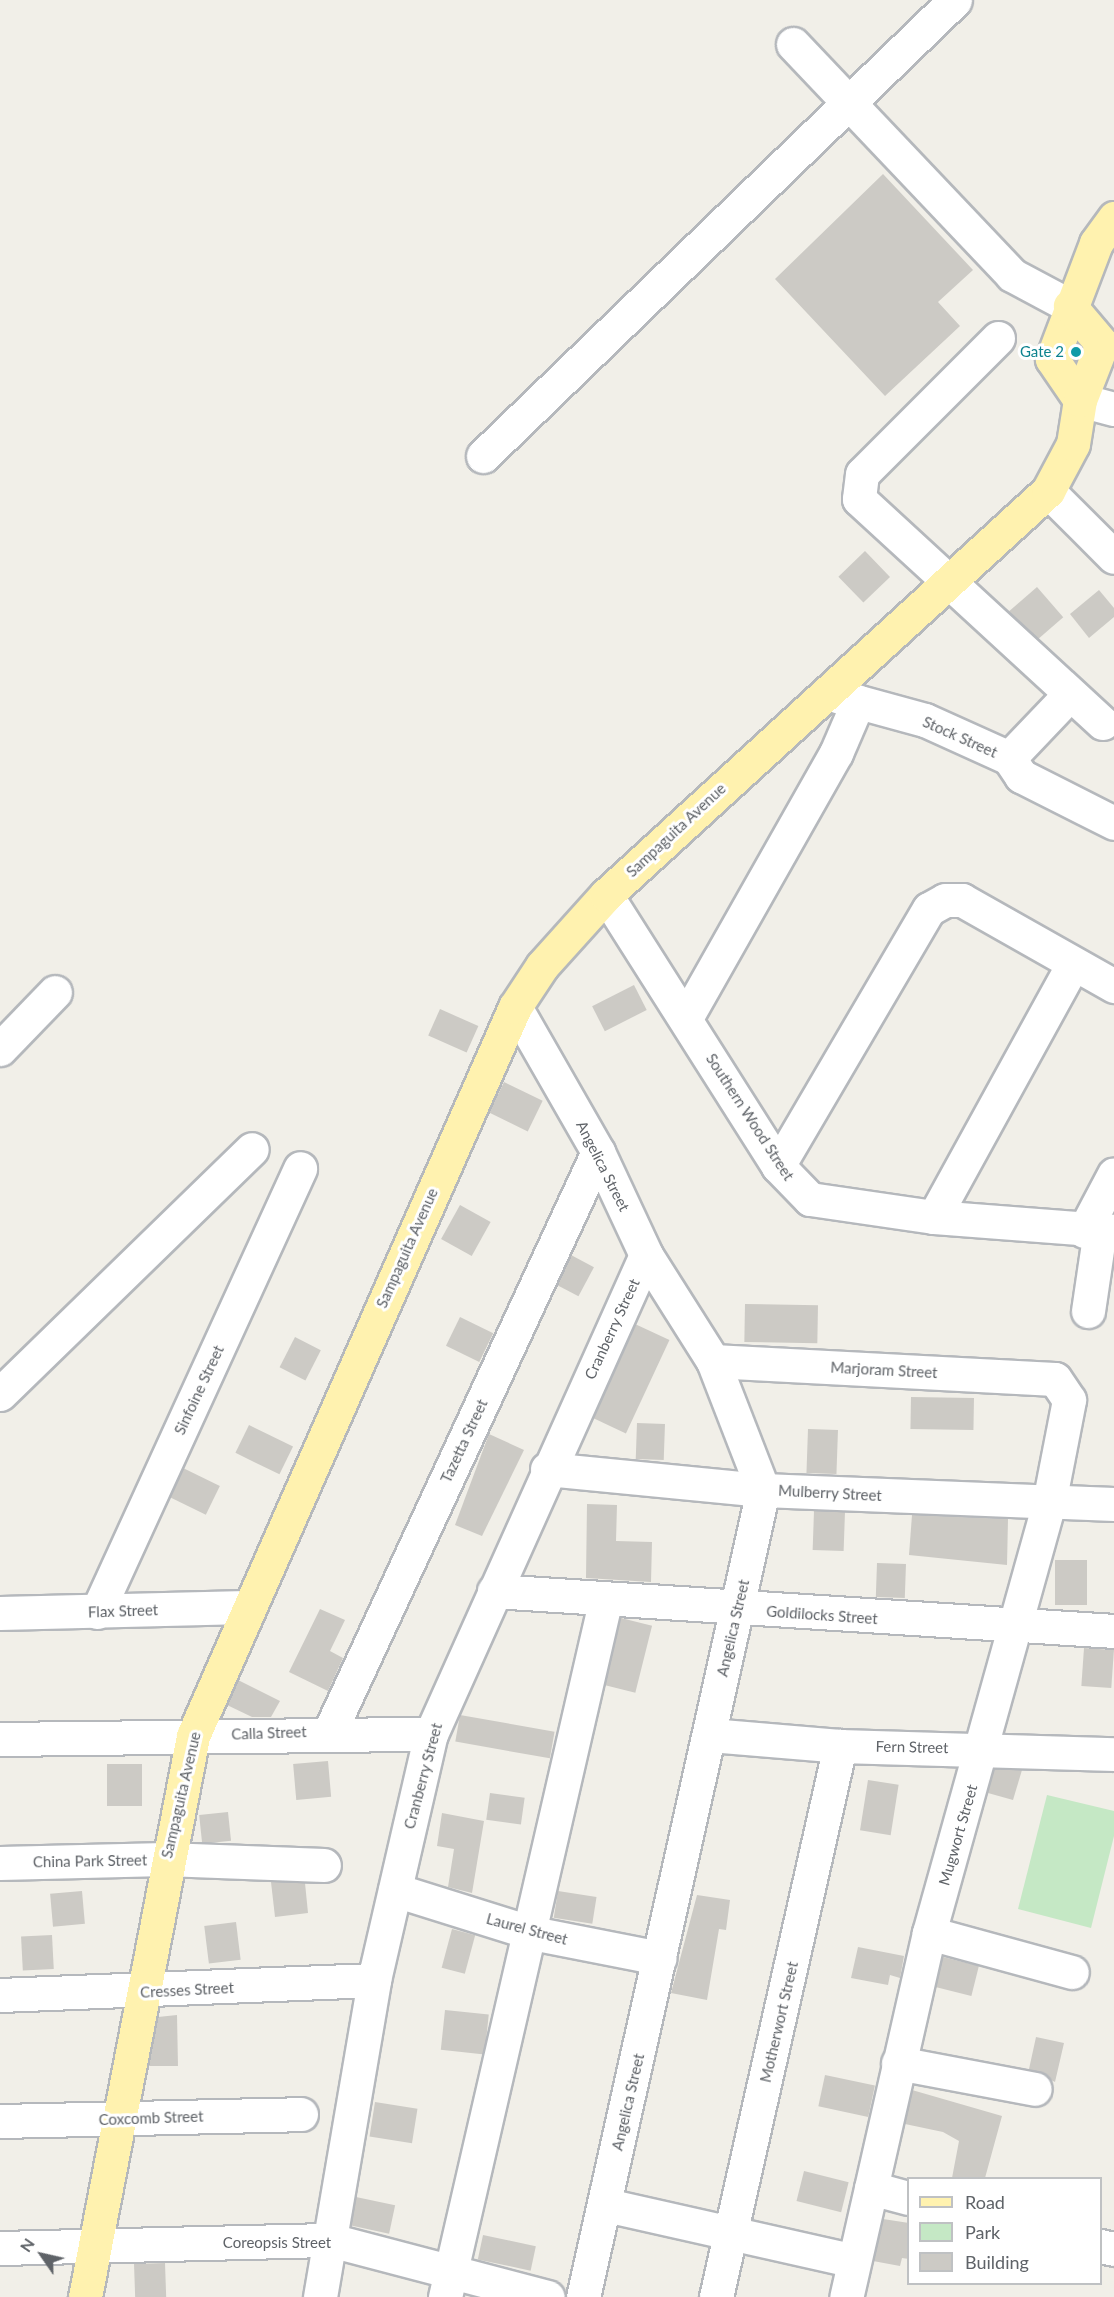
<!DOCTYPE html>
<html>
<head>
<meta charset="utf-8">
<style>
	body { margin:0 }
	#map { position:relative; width:1114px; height:2297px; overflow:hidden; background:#f1efe8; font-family:Lato,sans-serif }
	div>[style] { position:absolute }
	.green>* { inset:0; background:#c5e8c5 }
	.building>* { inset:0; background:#cccac5; transform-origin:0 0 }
	.roads { filter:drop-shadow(2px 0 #b5b8bc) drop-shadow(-2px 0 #b5b8bc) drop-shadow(0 2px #b5b8bc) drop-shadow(0 -2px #b5b8bc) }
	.minor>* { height:33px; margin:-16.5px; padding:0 16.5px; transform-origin:16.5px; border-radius:16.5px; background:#fff }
	.major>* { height:33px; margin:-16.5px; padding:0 16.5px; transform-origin:16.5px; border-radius:16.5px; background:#fff2af }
	.dots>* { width:16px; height:16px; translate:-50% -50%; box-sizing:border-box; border:3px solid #fff; border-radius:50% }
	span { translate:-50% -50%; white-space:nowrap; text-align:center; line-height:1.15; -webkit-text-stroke:6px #fff; paint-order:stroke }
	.culture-label { font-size:15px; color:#0d838f }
	.right { translate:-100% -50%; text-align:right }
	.street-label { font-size:15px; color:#5f6368 }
	.legend { position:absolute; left:907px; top:2177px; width:195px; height:108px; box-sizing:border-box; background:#fff; border:2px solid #bfc1c3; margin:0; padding:8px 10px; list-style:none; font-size:18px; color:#5f6368 }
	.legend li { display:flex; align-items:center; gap:12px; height:30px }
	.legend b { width:30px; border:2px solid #bfc1c3 }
	.north { position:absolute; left:12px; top:2225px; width:60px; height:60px; -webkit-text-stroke:4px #fff; paint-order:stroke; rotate:304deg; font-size:16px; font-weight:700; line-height:24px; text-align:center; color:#5f6368 }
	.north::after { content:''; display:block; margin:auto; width:21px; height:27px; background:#5f6368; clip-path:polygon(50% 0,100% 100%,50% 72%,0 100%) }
</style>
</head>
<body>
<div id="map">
	<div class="green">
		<div style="clip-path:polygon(1047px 1795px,1114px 1811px,1114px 1836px,1091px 1928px,1018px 1909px)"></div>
	</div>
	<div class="building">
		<div style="clip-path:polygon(883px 174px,973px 270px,938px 302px,960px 326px,885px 396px,775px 279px)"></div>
		<div style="left:865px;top:551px;width:36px;height:37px;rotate:46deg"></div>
		<div style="left:1037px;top:587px;width:40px;height:37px;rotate:49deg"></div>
		<div style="clip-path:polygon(1099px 590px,1114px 608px,1114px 617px,1089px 638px,1070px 614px)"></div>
		<div style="left:634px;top:985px;width:28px;height:47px;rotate:63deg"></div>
		<div style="left:440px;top:1009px;width:42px;height:29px;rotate:24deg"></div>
		<div style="left:504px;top:1082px;width:43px;height:34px;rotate:26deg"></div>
		<div style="left:460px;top:1205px;width:35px;height:39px;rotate:29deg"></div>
		<div style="left:571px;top:1255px;width:26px;height:33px;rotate:28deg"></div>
		<div style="left:745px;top:1304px;width:73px;height:38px;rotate:1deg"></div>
		<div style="left:460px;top:1317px;width:37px;height:32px;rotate:26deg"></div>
		<div style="left:635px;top:1324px;width:38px;height:103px;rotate:25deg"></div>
		<div style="left:295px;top:1337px;width:29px;height:34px;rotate:27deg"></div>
		<div style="left:911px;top:1397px;width:63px;height:32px;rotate:1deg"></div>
		<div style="left:637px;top:1423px;width:28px;height:36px;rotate:2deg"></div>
		<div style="left:249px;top:1425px;width:49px;height:31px;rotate:26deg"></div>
		<div style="left:808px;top:1429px;width:30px;height:44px;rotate:2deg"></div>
		<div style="clip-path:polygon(489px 1434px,524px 1450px,482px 1536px,455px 1525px)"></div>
		<div style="left:183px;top:1468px;width:41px;height:32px;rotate:26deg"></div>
		<div style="clip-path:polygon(587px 1504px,617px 1505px,616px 1541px,652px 1542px,651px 1582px,586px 1578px)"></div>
		<div style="left:814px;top:1511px;width:31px;height:39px;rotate:2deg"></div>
		<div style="clip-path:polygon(912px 1515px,1008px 1519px,1007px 1565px,909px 1555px)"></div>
		<div style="left:1055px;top:1560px;width:32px;height:45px"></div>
		<div style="left:877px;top:1563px;width:29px;height:34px;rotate:2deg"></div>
		<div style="clip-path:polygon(320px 1609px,345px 1620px,330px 1651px,343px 1658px,328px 1691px,289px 1672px)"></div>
		<div style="left:621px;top:1618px;width:32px;height:69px;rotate:14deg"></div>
		<div style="left:1084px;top:1648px;width:30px;height:38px;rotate:4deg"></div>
		<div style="clip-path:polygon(238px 1680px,280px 1701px,271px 1717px,252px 1717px,227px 1705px)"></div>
		<div style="left:460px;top:1715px;width:96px;height:27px;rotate:10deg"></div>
		<div style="left:328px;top:1761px;width:36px;height:35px;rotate:85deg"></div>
		<div style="left:142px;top:1764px;width:42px;height:35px;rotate:90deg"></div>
		<div style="clip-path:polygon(994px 1769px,1022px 1770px,1013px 1800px,988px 1793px)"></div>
		<div style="left:868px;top:1780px;width:31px;height:51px;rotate:9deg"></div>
		<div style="left:490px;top:1793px;width:35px;height:27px;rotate:8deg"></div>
		<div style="left:228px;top:1812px;width:29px;height:29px;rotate:84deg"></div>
		<div style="clip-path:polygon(442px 1813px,484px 1821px,472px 1893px,448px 1887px,454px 1849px,437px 1846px)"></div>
		<div style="clip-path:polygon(271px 1882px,305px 1883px,308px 1913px,275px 1917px)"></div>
		<div style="left:82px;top:1891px;width:33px;height:32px;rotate:85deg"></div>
		<div style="left:558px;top:1891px;width:39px;height:27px;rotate:9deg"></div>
		<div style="clip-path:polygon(697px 1895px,730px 1900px,726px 1930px,719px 1929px,707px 2000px,671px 1993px)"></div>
		<div style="left:236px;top:1922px;width:38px;height:32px;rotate:83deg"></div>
		<div style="left:452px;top:1929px;width:24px;height:40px;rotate:15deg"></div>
		<div style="left:52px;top:1935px;width:34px;height:31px;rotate:87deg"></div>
		<div style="clip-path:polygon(858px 1947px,904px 1956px,900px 1978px,890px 1975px,888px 1985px,851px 1978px)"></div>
		<div style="left:943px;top:1957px;width:37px;height:31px;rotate:14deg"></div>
		<div style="left:445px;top:2010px;width:44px;height:40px;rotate:6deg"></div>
		<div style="clip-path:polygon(177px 2015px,178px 2066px,149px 2066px,158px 2017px)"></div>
		<div style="clip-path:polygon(1036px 2037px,1064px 2043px,1055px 2082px,1029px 2069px)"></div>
		<div style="left:825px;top:2075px;width:51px;height:32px;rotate:12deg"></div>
		<div style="clip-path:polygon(912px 2090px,1002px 2116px,985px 2178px,952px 2178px,959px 2141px,943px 2132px,905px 2124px)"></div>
		<div style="left:375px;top:2102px;width:43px;height:35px;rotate:9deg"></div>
		<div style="left:804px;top:2171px;width:46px;height:31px;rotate:14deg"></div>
		<div style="left:356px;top:2197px;width:40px;height:29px;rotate:12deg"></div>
		<div style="clip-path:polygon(883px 2219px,909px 2223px,909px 2259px,902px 2258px,900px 2266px,873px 2261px)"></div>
		<div style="left:483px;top:2235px;width:54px;height:25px;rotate:12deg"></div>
		<div style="left:165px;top:2263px;width:34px;height:31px;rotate:88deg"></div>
	</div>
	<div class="roads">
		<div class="minor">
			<div style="left:793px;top:44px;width:318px;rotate:46.5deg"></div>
			<div style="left:1012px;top:275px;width:66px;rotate:28.1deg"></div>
			<div style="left:998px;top:338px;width:192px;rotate:135deg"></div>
			<div style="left:862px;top:474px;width:25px;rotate:97deg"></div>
			<div style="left:859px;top:499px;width:331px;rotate:42.6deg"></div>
			<div style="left:1080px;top:400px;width:35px;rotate:15deg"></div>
			<div style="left:483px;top:456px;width:656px;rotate:-44.01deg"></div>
			<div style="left:1048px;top:491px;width:93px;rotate:45deg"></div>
			<div style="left:837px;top:696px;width:91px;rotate:15.3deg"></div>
			<div style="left:925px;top:720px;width:92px;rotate:24.3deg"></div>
			<div style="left:1009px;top:758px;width:22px;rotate:56deg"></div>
			<div style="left:1021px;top:776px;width:104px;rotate:26.8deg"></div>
			<div style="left:1009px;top:758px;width:88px;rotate:-46.4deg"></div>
			<div style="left:606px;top:895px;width:321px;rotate:57.6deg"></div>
			<div style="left:778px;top:1166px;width:46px;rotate:45.9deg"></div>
			<div style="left:810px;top:1199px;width:125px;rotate:8.3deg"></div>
			<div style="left:934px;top:1217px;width:181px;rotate:4.4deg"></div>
			<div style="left:515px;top:1007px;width:167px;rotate:60.2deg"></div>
			<div style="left:598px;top:1152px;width:114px;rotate:65deg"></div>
			<div style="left:646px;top:1255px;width:125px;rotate:57.7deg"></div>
			<div style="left:713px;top:1361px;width:138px;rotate:68.8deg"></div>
			<div style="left:763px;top:1490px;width:827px;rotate:102.57deg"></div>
			<div style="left:686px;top:1018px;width:305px;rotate:-60.5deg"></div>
			<div style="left:836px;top:753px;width:56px;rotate:-66.7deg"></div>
			<div style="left:0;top:1049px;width:79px;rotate:-46deg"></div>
			<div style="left:778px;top:1166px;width:298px;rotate:-59.6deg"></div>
			<div style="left:929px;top:909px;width:18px;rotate:-29deg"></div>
			<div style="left:945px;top:900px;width:17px"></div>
			<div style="left:962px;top:900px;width:175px;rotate:29.5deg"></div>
			<div style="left:934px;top:1217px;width:289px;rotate:-61.2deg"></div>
			<div style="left:1084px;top:1231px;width:64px;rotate:-62.2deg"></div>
			<div style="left:1088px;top:1311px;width:82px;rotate:-81.6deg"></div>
			<div style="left:713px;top:1361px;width:342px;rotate:3deg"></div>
			<div style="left:1055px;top:1379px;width:25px;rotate:56deg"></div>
			<div style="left:1069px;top:1400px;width:105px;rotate:101deg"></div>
			<div style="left:1049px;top:1503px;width:446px;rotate:105.6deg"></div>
			<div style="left:929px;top:1933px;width:373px;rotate:102.8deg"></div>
			<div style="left:0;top:1394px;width:351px;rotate:-44.2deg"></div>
			<div style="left:547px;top:1469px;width:217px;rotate:5.6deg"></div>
			<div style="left:763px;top:1490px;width:351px;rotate:2.3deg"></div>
			<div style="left:494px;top:1591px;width:621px;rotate:3.69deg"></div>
			<div style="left:97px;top:1612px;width:488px;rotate:-65.4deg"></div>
			<div style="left:0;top:1613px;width:246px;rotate:-1.4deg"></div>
			<div style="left:330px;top:1731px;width:638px;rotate:-65.16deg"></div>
			<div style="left:710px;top:1735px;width:130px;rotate:4.8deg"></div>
			<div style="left:840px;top:1746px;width:274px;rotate:1.7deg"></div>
			<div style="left:0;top:1739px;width:431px;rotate:-0.7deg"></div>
			<div style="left:0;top:1863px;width:165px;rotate:-1.4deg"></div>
			<div style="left:165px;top:1859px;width:159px;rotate:2.2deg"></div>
			<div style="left:395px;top:1890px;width:144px;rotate:17.4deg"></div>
			<div style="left:532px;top:1933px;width:130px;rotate:11.1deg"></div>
			<div style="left:929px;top:1933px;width:148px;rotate:15.3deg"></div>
			<div style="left:0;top:1995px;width:374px;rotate:-2.3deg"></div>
			<div style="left:898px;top:2063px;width:139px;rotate:10.7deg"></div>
			<div style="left:0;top:2121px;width:301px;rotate:-1.3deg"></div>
			<div style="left:871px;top:2188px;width:38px;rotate:15deg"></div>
			<div style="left:606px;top:2205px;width:254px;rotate:12.7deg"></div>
			<div style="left:1100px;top:2246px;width:14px;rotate:12deg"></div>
			<div style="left:0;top:2248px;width:330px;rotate:-1.4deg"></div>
			<div style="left:330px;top:2240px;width:225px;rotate:14.7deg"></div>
			<div style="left:320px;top:2297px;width:322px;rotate:-80.3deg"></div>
			<div style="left:374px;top:1980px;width:253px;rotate:-77deg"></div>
			<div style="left:431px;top:1734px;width:525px;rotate:-65.83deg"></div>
			<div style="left:445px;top:2297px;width:717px;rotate:-77.03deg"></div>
			<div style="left:716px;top:2297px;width:565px;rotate:-77.32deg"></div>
		</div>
		<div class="major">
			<div style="left:1080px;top:400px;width:50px;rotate:-124.3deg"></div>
			<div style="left:1052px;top:359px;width:124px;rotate:-69.2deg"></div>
			<div style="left:1096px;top:243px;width:31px;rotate:-54deg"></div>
			<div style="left:85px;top:2297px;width:571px;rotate:-79.1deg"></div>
			<div style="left:193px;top:1736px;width:797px;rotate:-66.17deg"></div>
			<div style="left:515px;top:1007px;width:49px;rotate:-56.6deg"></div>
			<div style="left:542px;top:966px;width:96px;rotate:-48deg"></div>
			<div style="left:606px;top:895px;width:599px;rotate:-42.43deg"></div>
			<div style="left:1048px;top:491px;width:53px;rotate:-62deg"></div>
			<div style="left:1073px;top:444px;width:45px;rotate:-81deg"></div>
			<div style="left:1080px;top:400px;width:60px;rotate:-68.6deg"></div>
			<div style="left:1102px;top:344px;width:50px;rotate:-130.1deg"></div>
		</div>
	</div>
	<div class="dots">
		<div style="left:1076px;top:352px;background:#0f9aa8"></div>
	</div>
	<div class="culture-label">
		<span class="right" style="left:1064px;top:352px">Gate 2</span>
	</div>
	<div class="street-label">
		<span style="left:960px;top:737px;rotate:24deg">Stock Street</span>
		<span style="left:676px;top:830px;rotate:-43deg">Sampaguita Avenue</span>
		<span style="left:750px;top:1117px;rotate:57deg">Southern Wood Street</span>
		<span style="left:603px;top:1166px;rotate:63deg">Angelica Street</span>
		<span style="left:407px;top:1248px;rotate:-66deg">Sampaguita Avenue</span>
		<span style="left:612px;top:1329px;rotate:-65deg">Cranberry Street</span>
		<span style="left:884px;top:1370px;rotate:3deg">Marjoram Street</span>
		<span style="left:199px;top:1390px;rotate:-65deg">Sinfoine Street</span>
		<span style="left:464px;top:1441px;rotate:-65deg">Tazetta Street</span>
		<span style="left:830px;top:1493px;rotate:3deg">Mulberry Street</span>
		<span style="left:123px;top:1611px;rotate:-2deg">Flax Street</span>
		<span style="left:822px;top:1615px;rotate:4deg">Goldilocks Street</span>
		<span style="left:733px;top:1628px;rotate:-77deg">Angelica Street</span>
		<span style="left:269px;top:1733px;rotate:-2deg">Calla Street</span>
		<span style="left:912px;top:1747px;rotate:1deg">Fern Street</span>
		<span style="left:423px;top:1776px;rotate:-75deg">Cranberry Street</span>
		<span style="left:181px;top:1795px;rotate:-77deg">Sampaguita Avenue</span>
		<span style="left:958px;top:1835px;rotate:-74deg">Mugwort Street</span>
		<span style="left:90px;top:1861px;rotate:-1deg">China Park Street</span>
		<span style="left:527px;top:1929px;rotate:15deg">Laurel Street</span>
		<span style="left:187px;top:1990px;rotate:-3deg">Cresses Street</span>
		<span style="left:779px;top:2022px;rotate:-77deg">Motherwort Street</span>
		<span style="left:628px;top:2102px;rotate:-77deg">Angelica Street</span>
		<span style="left:151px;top:2118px;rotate:-2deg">Coxcomb Street</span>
		<span style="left:277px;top:2243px">Coreopsis Street</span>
	</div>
	<ul class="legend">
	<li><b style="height:8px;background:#fff2af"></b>Road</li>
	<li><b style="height:16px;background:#c5e8c5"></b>Park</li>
	<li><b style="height:16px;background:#cccac5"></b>Building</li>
	</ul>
	<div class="north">N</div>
</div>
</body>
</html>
